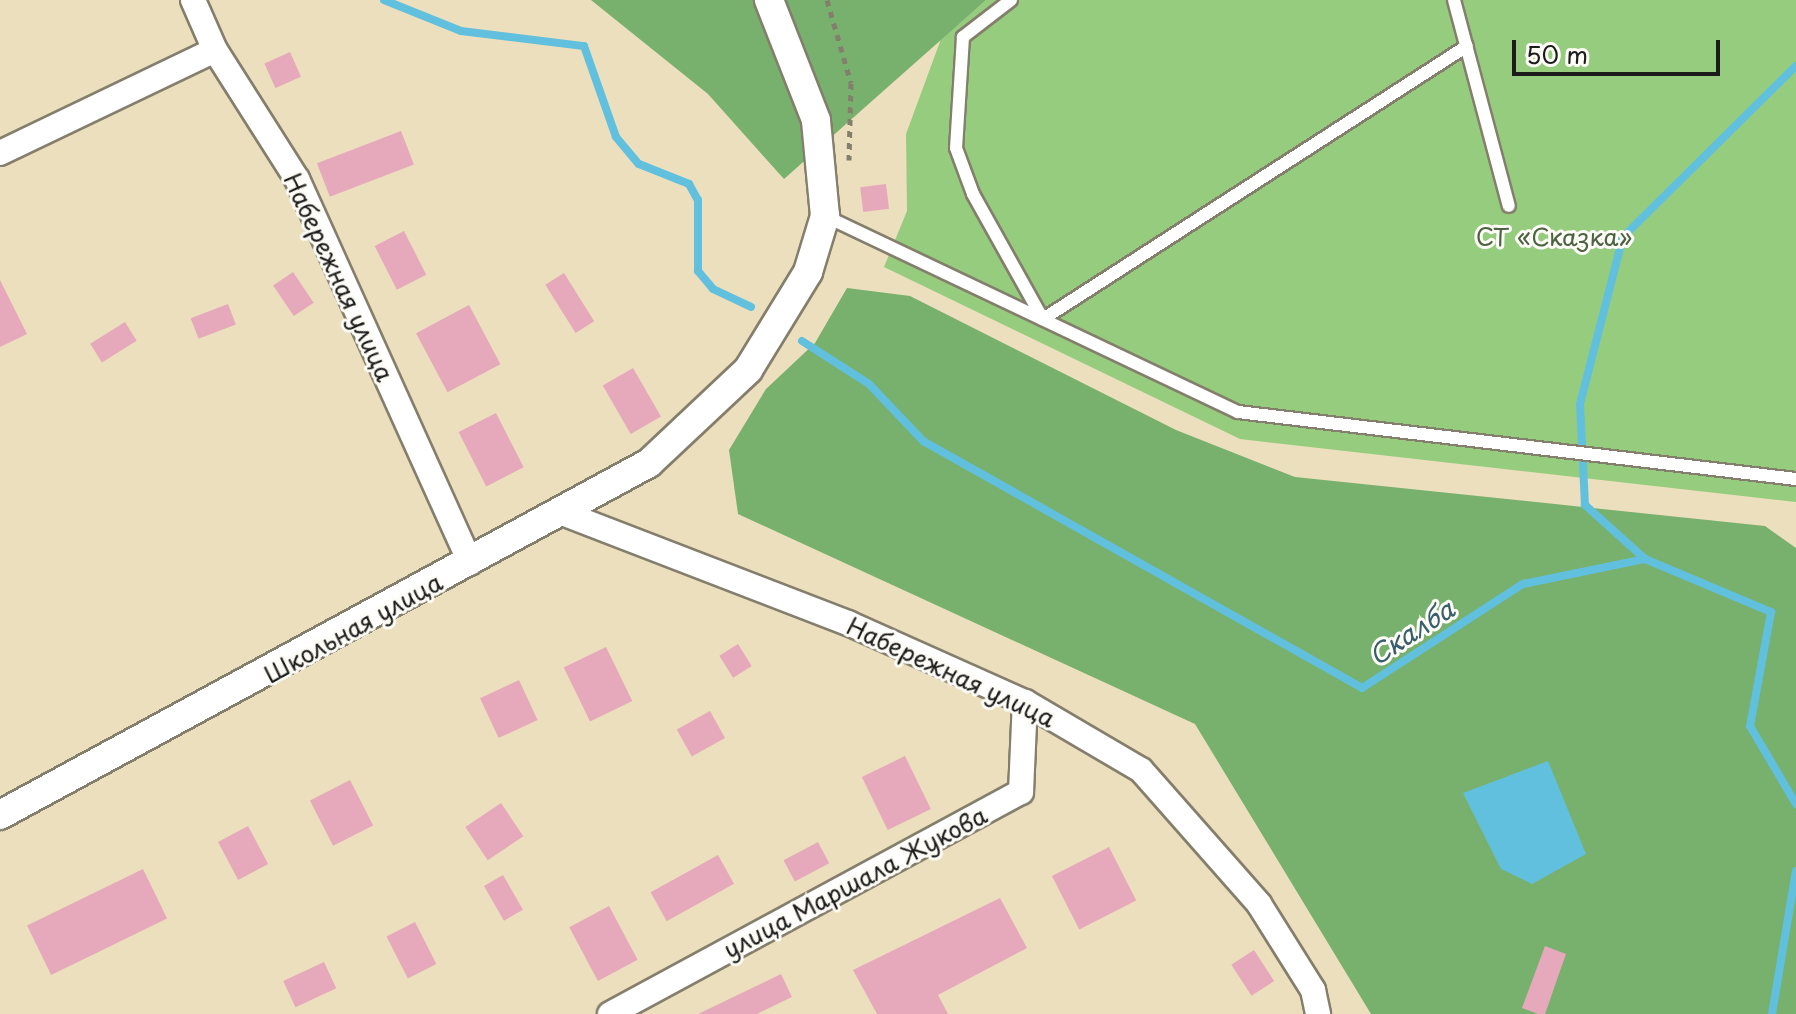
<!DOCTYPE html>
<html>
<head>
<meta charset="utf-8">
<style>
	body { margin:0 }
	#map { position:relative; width:1796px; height:1014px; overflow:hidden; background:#ecdfbd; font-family:"Playpen Sans",sans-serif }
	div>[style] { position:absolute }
	.green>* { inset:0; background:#96cc7e }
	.forest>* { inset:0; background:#78b06d }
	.water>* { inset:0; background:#60c0de }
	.stream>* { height:8px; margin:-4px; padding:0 4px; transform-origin:4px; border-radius:4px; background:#60c0de }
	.building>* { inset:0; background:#e6a9bb; transform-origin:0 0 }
	.path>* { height:5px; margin-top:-2.5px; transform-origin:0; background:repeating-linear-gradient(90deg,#847e6c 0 6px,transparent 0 12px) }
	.roads { filter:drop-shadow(2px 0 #847e6c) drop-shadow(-2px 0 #847e6c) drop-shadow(0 2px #847e6c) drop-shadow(0 -2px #847e6c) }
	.service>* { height:12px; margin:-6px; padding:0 6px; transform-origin:6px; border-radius:6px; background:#fff }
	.minor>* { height:24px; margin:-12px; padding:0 12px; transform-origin:12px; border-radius:12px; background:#fff }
	.tertiary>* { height:28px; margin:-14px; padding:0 14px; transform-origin:14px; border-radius:14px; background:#fff }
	span { translate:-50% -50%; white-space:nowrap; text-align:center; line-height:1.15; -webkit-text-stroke:6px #fdfcf7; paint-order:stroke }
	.park-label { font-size:24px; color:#4d6243 }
	.street-label { font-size:24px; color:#1c1c1c }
	.water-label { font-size:26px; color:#375e6a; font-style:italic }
	.scale { position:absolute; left:1512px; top:40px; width:208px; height:36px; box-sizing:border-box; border:4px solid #1c1c1c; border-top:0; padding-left:10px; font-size:24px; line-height:28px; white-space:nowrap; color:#1c1c1c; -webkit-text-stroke:6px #fdfcf7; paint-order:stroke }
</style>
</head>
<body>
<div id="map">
	<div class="green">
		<div style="clip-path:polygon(986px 0,1796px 0,1796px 502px,1240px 439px,884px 267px,907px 211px,906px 134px,941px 39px)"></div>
	</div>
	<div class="forest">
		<div style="clip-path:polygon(591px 0,986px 0,784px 179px,708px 94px)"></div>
		<div style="clip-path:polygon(847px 288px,910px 296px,1176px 430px,1295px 477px,1765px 526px,1796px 548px,1796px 1014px,1371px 1014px,1195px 724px,738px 514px,729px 450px,766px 389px,815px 343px)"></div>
	</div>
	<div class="water">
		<div style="clip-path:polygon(1548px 761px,1586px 854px,1532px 884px,1501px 869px,1463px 793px)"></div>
	</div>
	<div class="stream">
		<div style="left:384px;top:0;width:83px;rotate:21.9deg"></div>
		<div style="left:461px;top:31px;width:124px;rotate:7deg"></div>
		<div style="left:584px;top:46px;width:96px;rotate:70.6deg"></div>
		<div style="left:616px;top:137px;width:35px;rotate:50deg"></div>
		<div style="left:639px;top:164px;width:54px;rotate:21.8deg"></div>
		<div style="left:689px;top:184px;width:18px;rotate:61deg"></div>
		<div style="left:698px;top:200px;width:71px;rotate:90deg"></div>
		<div style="left:698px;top:271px;width:23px;rotate:50deg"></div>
		<div style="left:713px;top:289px;width:42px;rotate:25.3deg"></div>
		<div style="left:802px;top:341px;width:80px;rotate:32.7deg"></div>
		<div style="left:869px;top:384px;width:79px;rotate:46.5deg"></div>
		<div style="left:923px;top:441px;width:504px;rotate:29.36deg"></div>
		<div style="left:1362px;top:688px;width:192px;rotate:-32.9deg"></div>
		<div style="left:1523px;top:584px;width:125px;rotate:-11.6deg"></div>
		<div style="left:1645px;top:559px;width:137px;rotate:22.8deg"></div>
		<div style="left:1771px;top:612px;width:116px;rotate:100.4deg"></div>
		<div style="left:1750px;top:726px;width:91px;rotate:59.5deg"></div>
		<div style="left:1645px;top:559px;width:81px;rotate:-138deg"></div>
		<div style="left:1585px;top:505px;width:101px;rotate:-92.8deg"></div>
		<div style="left:1580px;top:404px;width:172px;rotate:-75.6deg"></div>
		<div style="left:1623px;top:237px;width:243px;rotate:-44.7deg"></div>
		<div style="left:1772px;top:1014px;width:145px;rotate:-80.5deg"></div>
	</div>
	<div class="building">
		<div style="left:290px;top:52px;width:27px;height:28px;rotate:66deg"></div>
		<div style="left:401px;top:131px;width:36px;height:90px;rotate:69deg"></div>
		<div style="left:886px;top:184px;width:25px;height:26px;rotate:83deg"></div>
		<div style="left:404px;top:231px;width:49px;height:33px;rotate:63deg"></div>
		<div style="left:293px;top:272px;width:37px;height:24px;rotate:56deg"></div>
		<div style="left:564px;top:273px;width:57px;height:22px;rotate:58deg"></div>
		<div style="clip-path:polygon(0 280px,27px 334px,0 347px)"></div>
		<div style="left:228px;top:304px;width:22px;height:40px;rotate:69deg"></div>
		<div style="left:469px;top:305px;width:67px;height:60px;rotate:62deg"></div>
		<div style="left:125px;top:322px;width:22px;height:41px;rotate:58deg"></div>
		<div style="left:633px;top:368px;width:56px;height:35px;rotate:60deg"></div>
		<div style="left:496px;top:413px;width:61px;height:42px;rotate:63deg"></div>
		<div style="left:738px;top:644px;width:26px;height:22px;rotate:58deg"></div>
		<div style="left:606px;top:647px;width:60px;height:47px;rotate:64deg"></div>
		<div style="left:519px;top:680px;width:44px;height:43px;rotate:65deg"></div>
		<div style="left:710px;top:711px;width:31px;height:38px;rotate:61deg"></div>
		<div style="left:905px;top:756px;width:59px;height:48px;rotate:64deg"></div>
		<div style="left:350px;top:780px;width:51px;height:45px;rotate:63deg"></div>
		<div style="left:501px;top:803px;width:40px;height:43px;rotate:56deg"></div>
		<div style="left:248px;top:826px;width:43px;height:34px;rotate:62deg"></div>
		<div style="left:818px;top:842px;width:24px;height:39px;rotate:62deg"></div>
		<div style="left:1109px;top:847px;width:60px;height:64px;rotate:63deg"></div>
		<div style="left:718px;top:855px;width:33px;height:77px;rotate:61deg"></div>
		<div style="left:143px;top:869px;width:55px;height:129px;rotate:64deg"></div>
		<div style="left:503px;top:875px;width:40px;height:22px;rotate:60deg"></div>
		<div style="clip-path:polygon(1000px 898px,1027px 948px,938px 995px,948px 1014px,877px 1014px,853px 970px)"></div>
		<div style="left:609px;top:906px;width:61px;height:45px;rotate:62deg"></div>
		<div style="left:415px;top:922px;width:47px;height:32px;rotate:63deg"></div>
		<div style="clip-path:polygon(1545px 946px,1566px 954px,1545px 1014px,1538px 1014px,1522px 1008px)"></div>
		<div style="left:1254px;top:950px;width:37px;height:27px;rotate:57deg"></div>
		<div style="left:324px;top:962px;width:29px;height:45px;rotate:65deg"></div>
		<div style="clip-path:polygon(781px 974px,792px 997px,757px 1014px,698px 1014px)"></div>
	</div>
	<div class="path">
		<div style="left:827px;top:0;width:86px;rotate:73.9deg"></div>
		<div style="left:851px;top:83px;width:77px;rotate:91.5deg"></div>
	</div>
	<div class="roads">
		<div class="service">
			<div style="left:1011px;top:0;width:61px;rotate:142.4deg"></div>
			<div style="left:963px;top:37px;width:111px;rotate:93.6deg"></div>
			<div style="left:956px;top:148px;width:49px;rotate:69.7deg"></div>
			<div style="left:973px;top:194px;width:143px;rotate:60.8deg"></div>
			<div style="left:1043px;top:319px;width:504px;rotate:-32.78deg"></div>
			<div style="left:1454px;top:0;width:213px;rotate:75.1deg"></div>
			<div style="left:825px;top:216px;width:457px;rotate:25.4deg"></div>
			<div style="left:1238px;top:412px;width:562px;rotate:6.85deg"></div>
		</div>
		<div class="minor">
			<div style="left:193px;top:0;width:55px;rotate:66.3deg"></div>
			<div style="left:215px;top:50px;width:153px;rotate:57.6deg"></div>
			<div style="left:297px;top:179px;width:421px;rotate:65.7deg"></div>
			<div style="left:0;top:153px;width:238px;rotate:-25.6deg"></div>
			<div style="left:560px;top:512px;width:309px;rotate:21.1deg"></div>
			<div style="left:848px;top:623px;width:194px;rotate:24.1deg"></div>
			<div style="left:1025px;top:702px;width:134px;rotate:30.4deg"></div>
			<div style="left:1141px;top:770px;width:179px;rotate:48.6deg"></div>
			<div style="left:1259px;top:904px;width:102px;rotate:57.9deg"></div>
			<div style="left:1313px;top:990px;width:25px;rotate:78deg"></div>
			<div style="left:610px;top:1014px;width:467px;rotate:-28.4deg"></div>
			<div style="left:1021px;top:792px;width:90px;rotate:-87.5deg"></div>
		</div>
		<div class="tertiary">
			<div style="left:0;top:815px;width:738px;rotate:-28.47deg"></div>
			<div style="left:649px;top:463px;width:136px;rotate:-43.2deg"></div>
			<div style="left:748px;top:370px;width:115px;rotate:-58.5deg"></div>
			<div style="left:808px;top:272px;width:59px;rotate:-73.1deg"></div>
			<div style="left:825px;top:216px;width:96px;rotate:-95.4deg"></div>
			<div style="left:816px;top:120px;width:129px;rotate:-111.4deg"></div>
		</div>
	</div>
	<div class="park-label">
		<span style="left:1554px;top:237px">СТ «Сказка»</span>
	</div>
	<div class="street-label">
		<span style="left:339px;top:277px;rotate:65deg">Набережная улица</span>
		<span style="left:353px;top:628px;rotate:-29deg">Школьная улица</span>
		<span style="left:951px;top:672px;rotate:25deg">Набережная улица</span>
		<span style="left:855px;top:882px;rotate:-28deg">улица Маршала Жукова</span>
	</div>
	<div class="water-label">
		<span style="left:1411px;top:632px;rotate:-33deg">Скалба</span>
	</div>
	<div class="scale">50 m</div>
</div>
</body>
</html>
